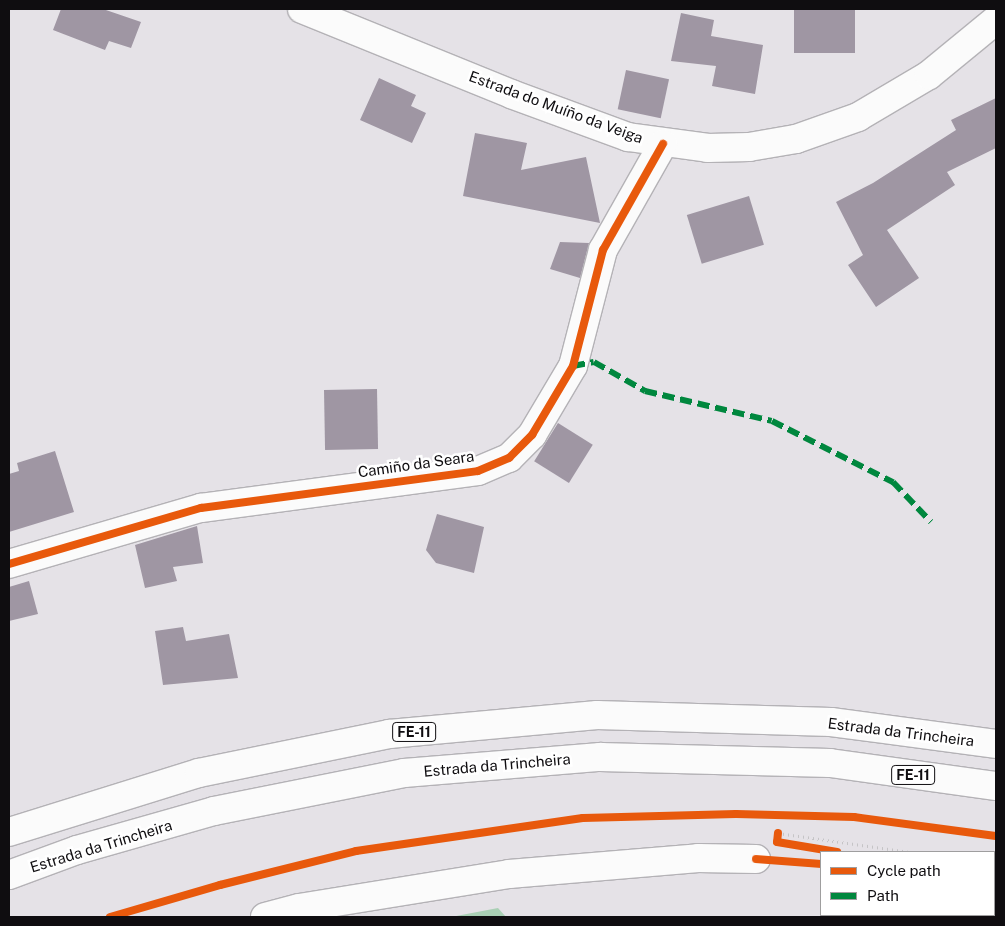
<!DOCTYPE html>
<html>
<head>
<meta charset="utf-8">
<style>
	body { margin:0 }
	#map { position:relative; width:1005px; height:926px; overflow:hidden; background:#e5e2e7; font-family:"Public Sans",sans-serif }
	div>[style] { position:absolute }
	.forest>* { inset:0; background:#aad0b5 }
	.building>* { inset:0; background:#9f96a3; transform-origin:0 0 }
	.path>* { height:3px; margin-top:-1.5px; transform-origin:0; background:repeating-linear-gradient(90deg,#c5c4c6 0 1px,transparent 0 5px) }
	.roads { filter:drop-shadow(1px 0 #b4b2b6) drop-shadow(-1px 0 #b4b2b6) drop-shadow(0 1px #b4b2b6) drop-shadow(0 -1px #b4b2b6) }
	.minor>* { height:28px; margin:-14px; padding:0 14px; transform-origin:14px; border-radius:14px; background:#fbfbfb }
	.highway>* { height:28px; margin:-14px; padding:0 14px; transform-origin:14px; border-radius:14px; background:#fbfbfb }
	.quiet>* { height:6px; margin-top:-3px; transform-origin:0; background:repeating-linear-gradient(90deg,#00873e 0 12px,transparent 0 18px) }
	.cycleway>* { height:8px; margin:-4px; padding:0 4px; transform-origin:4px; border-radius:4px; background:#e8590c }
	span { translate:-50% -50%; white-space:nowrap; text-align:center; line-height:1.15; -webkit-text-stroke:5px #fff; paint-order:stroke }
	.shield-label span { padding:1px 4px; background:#fff; border:1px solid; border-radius:4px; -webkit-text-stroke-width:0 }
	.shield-label { font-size:14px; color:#0f0d10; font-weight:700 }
	.street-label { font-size:15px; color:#0f0d10 }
	.frame { position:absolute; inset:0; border:10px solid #0f0d10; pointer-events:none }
	.legend { position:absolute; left:820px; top:851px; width:175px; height:65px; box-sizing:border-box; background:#fff; border:1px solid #9f9e9f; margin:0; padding:6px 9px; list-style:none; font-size:15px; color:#0f0d10 }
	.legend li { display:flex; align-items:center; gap:10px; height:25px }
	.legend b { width:25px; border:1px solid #9f9e9f }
</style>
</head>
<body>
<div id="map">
	<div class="forest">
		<div style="clip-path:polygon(498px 908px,506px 917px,451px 917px)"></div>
	</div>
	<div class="building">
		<div style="clip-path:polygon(61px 9px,103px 9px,141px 22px,131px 48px,109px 41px,105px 50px,53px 30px)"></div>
		<div style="left:794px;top:9px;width:61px;height:44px"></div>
		<div style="clip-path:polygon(681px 13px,714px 20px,711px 36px,763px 45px,755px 94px,712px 86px,716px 66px,671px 61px)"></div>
		<div style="left:626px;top:70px;width:44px;height:40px;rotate:12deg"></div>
		<div style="clip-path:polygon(379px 78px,416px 95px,411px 106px,426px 113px,412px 143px,360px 120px)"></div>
		<div style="clip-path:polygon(996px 98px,996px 148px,947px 172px,955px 185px,887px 230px,919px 278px,876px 307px,848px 265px,863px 255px,836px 202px,873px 183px,956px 130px,951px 120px)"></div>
		<div style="clip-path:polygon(475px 133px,527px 143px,521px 170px,586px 157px,600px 223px,463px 196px)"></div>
		<div style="left:749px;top:196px;width:51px;height:65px;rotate:73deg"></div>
		<div style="clip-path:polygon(560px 242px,589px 243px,580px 278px,550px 269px)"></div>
		<div style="left:377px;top:389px;width:60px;height:53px;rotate:89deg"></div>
		<div style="left:558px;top:423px;width:41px;height:45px;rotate:32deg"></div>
		<div style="clip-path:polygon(55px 451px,74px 512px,9px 532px,9px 474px,19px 471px,17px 463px)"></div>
		<div style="clip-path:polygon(437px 514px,484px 527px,474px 573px,436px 563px,426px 550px)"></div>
		<div style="clip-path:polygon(197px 526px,203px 563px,173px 567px,177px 581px,145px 588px,135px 545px)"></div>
		<div style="clip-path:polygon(29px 581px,38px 614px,9px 621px,9px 587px)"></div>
		<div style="clip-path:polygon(183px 627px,186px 641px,229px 634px,238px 678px,163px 685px,155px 631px)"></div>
	</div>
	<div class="path">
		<div style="left:837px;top:852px;width:61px;rotate:-170.5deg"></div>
		<div style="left:777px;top:842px;width:9px;rotate:-84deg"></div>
		<div style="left:778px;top:833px;width:133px;rotate:8.2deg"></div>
		<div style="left:994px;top:865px;width:2px"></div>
		<div style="left:994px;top:879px;width:2px"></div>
	</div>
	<div class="roads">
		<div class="minor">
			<div style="left:302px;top:9px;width:226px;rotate:22.1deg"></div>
			<div style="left:511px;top:94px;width:125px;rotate:20.2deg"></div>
			<div style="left:628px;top:137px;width:81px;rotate:7.8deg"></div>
			<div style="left:708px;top:148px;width:41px;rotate:-1.4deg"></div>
			<div style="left:749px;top:147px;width:48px;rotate:-9.7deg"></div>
			<div style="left:796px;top:139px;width:66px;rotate:-19.5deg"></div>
			<div style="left:858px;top:117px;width:82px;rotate:-30.6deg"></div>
			<div style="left:929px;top:75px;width:87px;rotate:-39.4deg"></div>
			<div style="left:9px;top:564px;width:200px;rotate:-16.3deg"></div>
			<div style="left:201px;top:508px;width:279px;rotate:-7.6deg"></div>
			<div style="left:478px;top:471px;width:34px;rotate:-23deg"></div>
			<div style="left:509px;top:458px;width:33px;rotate:-45deg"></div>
			<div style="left:532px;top:435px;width:80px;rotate:-59.3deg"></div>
			<div style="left:573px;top:366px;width:120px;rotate:-75.5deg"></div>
			<div style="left:603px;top:250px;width:122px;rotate:-60.5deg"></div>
			<div style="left:265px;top:917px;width:35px;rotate:-15deg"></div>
			<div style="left:299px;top:908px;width:213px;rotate:-9.2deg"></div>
			<div style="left:509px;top:874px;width:190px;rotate:-4.8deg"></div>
			<div style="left:698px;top:858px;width:58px;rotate:1deg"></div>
		</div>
		<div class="highway">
			<div style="left:9px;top:832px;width:199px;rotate:-17.3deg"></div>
			<div style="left:199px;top:773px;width:194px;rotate:-11.6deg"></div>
			<div style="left:389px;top:734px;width:209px;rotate:-5.2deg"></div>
			<div style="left:597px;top:715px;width:234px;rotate:1.7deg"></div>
			<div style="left:831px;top:722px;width:166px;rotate:7.6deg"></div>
			<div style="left:9px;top:875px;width:72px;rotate:-20.2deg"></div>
			<div style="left:77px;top:850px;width:142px;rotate:-15.9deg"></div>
			<div style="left:214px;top:811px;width:194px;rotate:-11.3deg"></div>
			<div style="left:404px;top:773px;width:197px;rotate:-4.7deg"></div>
			<div style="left:600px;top:757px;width:230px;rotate:1.5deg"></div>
			<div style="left:830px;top:763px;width:168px;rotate:7.9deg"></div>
		</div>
	</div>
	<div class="quiet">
		<div style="left:573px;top:366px;width:21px;rotate:-11deg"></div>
		<div style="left:594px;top:362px;width:59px;rotate:29.6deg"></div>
		<div style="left:645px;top:391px;width:130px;rotate:13.3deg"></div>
		<div style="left:772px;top:421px;width:136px;rotate:26.8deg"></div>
		<div style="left:893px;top:482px;width:55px;rotate:46.5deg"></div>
		<div style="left:994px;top:891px;width:2px;rotate:27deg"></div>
	</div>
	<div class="cycleway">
		<div style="left:9px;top:564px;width:200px;rotate:-16.3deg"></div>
		<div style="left:201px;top:508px;width:279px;rotate:-7.6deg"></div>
		<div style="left:478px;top:471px;width:34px;rotate:-23deg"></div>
		<div style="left:509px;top:458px;width:33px;rotate:-45deg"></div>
		<div style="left:532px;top:435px;width:80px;rotate:-59.3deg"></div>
		<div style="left:573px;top:366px;width:120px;rotate:-75.5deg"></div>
		<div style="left:603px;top:250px;width:122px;rotate:-60.5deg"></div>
		<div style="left:778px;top:833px;width:9px;rotate:96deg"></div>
		<div style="left:777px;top:842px;width:61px;rotate:9.5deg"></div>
		<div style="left:756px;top:859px;width:65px;rotate:4.4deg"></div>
		<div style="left:110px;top:917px;width:115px;rotate:-16.2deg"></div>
		<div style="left:220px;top:885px;width:140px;rotate:-14deg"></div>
		<div style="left:356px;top:851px;width:229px;rotate:-8.3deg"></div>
		<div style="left:583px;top:818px;width:153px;rotate:-1.5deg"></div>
		<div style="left:736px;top:814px;width:118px;rotate:1.5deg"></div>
		<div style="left:854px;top:817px;width:143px;rotate:7.6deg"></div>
	</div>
	<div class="shield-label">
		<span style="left:414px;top:732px">FE-11</span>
		<span style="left:913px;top:775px">FE-11</span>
	</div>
	<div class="street-label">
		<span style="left:556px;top:107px;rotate:20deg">Estrada do Muíño da Veiga</span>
		<span style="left:416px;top:464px;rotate:-8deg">Camiño da Seara</span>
		<span style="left:901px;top:732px;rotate:7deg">Estrada da Trincheira</span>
		<span style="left:497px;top:765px;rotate:-5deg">Estrada da Trincheira</span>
		<span style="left:101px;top:846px;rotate:-17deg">Estrada da Trincheira</span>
	</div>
	<div class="frame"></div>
	<ul class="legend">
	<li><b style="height:6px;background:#e8590c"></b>Cycle path</li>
	<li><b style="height:6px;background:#00873e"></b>Path</li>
	</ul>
</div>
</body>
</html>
